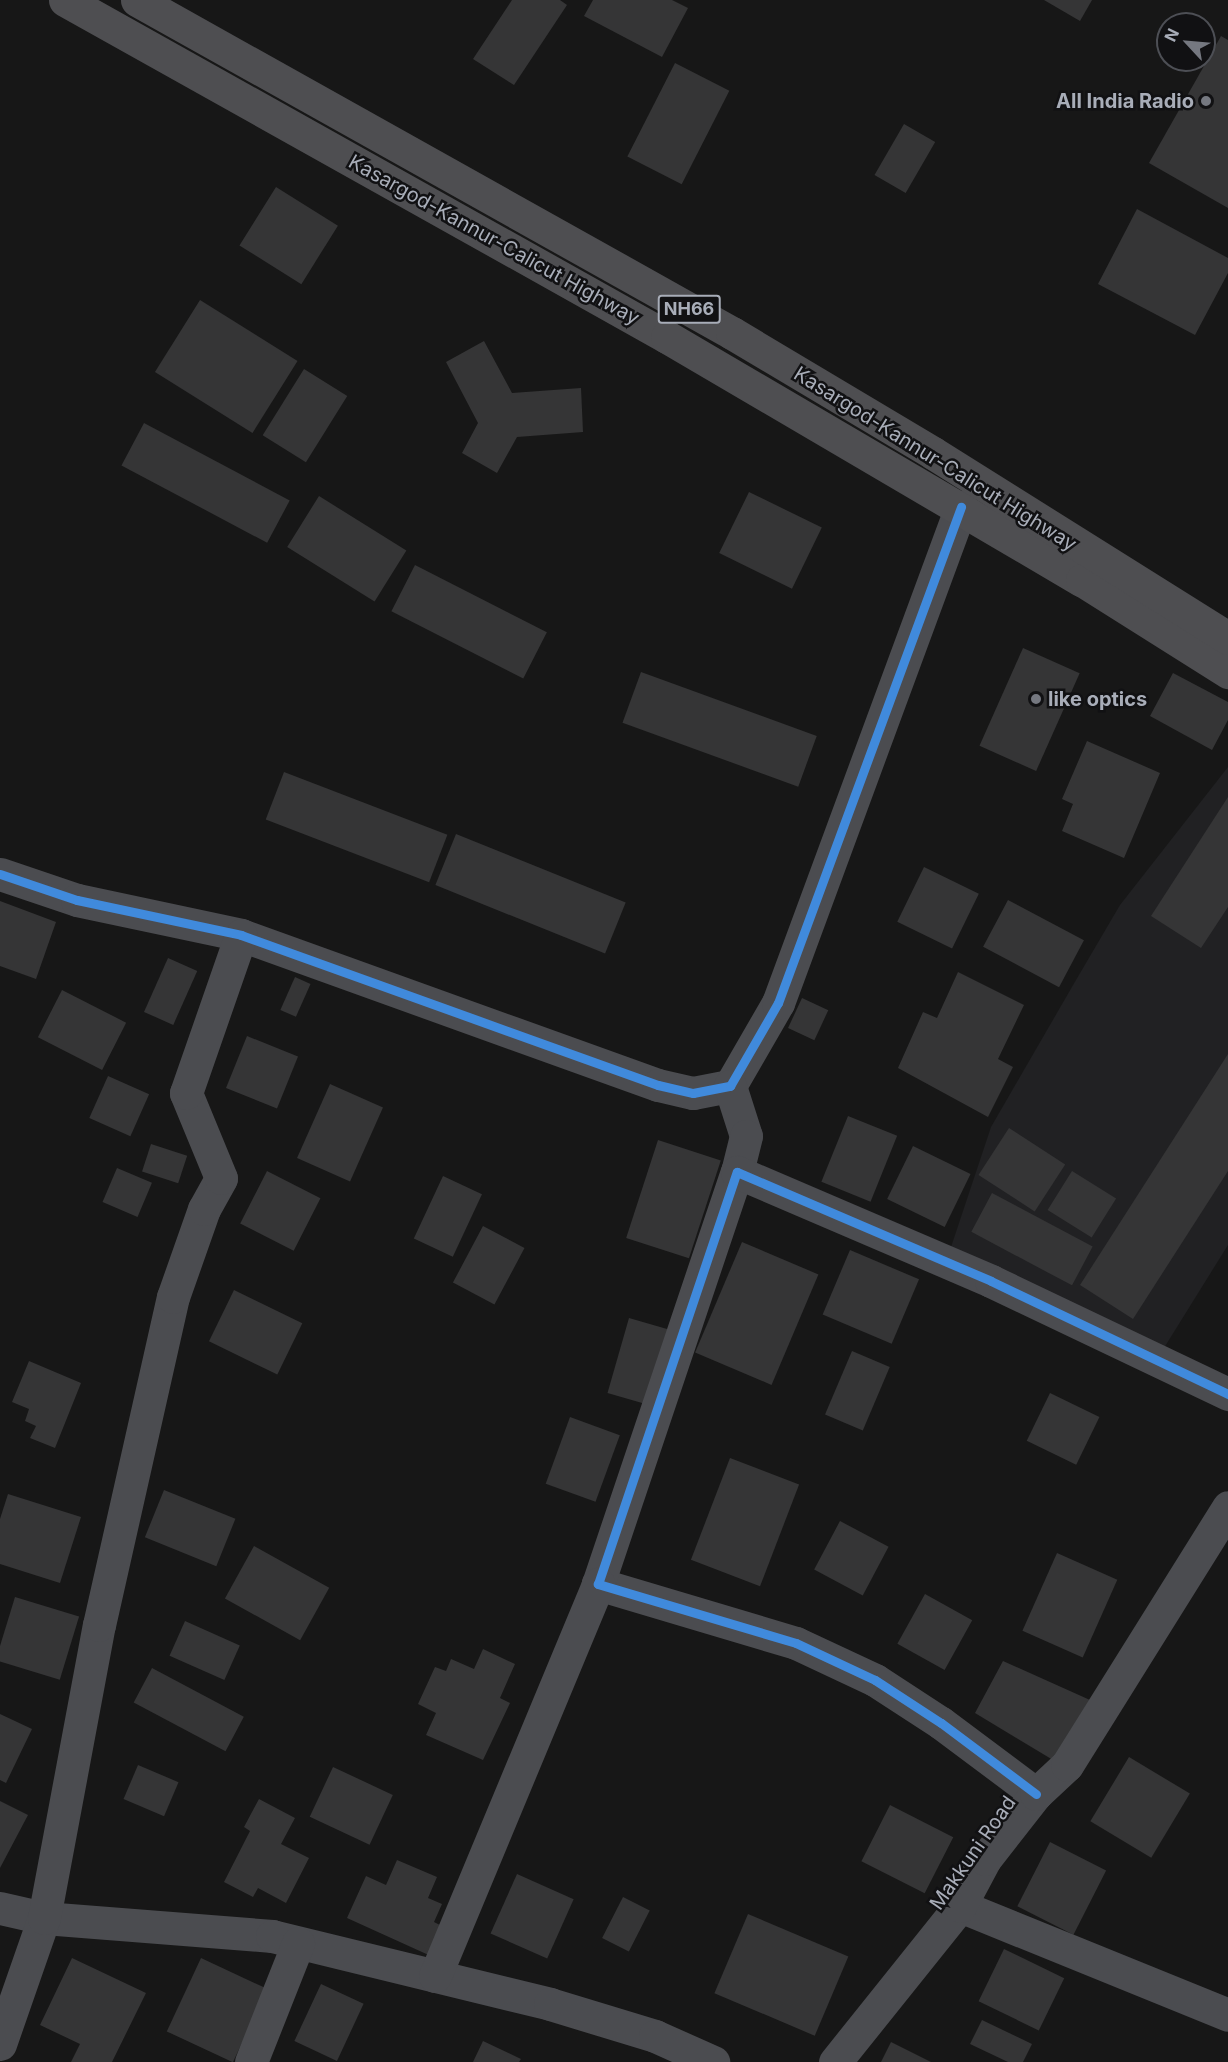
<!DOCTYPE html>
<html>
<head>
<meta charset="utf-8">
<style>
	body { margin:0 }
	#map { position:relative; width:1228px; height:2062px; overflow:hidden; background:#171717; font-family:Inter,sans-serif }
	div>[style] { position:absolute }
	.built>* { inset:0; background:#212123 }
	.building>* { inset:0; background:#353536; transform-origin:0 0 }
	.street>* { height:33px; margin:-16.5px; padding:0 16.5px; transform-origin:16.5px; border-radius:16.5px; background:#4b4c50 }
	.highway>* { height:33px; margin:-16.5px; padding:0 16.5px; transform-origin:16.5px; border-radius:16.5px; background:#4e4e51 }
	.cycleway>* { height:9px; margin:-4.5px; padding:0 4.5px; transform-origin:4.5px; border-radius:4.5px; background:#408adc }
	.dots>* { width:16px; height:16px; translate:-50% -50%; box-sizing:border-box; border:3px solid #111113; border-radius:50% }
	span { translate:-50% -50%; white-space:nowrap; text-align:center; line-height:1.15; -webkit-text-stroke:5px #111113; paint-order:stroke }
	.shield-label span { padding:2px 4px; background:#111113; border:2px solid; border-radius:4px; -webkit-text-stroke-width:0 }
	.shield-label { font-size:18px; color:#a8adb8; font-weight:700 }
	.poi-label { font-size:20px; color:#a8adb8; font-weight:700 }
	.right { translate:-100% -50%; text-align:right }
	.left { translate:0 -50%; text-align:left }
	.street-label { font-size:20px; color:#a8adb8 }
	.north { position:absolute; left:1156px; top:12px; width:60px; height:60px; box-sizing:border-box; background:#111113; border:2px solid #4d4f55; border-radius:50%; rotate:296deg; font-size:16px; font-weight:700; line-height:24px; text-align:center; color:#a8adb8 }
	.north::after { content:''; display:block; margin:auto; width:21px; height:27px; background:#757880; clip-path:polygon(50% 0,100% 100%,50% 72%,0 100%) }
</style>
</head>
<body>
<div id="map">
	<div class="built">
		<div style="clip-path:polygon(1228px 767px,1228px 1245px,1164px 1348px,951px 1247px,991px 1127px,1076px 980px,1120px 905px)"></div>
	</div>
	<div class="building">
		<div style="clip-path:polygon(512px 0,560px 0,567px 5px,514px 85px,473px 59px)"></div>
		<div style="clip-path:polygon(593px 0,672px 0,688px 8px,662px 57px,584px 16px)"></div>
		<div style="clip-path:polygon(1044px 0,1092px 0,1080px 21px)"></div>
		<div style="clip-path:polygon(1221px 36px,1228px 40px,1228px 208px,1149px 163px)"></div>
		<div style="left:675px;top:63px;width:61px;height:105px;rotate:27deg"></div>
		<div style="left:904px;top:124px;width:36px;height:59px;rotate:30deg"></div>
		<div style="left:276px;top:187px;width:73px;height:69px;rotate:32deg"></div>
		<div style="clip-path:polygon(1137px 209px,1228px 258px,1228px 273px,1195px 335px,1098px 284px)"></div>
		<div style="left:200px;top:300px;width:115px;height:85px;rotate:32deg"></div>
		<div style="clip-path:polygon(484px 341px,512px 393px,581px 388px,583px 432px,517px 437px,497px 473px,462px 453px,478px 423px,446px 362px)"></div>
		<div style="left:304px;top:369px;width:51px;height:78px;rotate:32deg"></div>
		<div style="left:144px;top:423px;width:165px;height:48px;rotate:28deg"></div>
		<div style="left:749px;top:492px;width:81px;height:68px;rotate:26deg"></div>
		<div style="left:319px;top:496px;width:103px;height:60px;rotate:32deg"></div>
		<div style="left:415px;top:565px;width:148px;height:52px;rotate:27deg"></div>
		<div style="left:1023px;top:648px;width:62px;height:107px;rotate:24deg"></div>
		<div style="left:641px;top:672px;width:187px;height:54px;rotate:20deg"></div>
		<div style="clip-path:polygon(1173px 673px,1228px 702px,1228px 720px,1212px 750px,1150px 716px)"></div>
		<div style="clip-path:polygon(1087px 741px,1160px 773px,1124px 858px,1062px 831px,1073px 804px,1062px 799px)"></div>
		<div style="left:284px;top:772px;width:175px;height:51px;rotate:21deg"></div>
		<div style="clip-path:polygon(1228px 797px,1228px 907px,1201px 948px,1151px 916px)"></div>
		<div style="left:456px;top:834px;width:183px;height:55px;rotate:22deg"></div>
		<div style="left:924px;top:867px;width:61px;height:61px;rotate:26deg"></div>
		<div style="left:1008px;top:900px;width:86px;height:53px;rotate:28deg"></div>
		<div style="clip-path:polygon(0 901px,56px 922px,36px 979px,0 966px)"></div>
		<div style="left:168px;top:958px;width:32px;height:59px;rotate:24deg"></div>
		<div style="clip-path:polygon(958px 972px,1024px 1005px,998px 1059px,1013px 1067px,988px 1117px,898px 1068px,923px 1012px,937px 1018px)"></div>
		<div style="left:295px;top:977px;width:17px;height:36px;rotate:24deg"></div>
		<div style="left:62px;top:990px;width:72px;height:53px;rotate:27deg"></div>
		<div style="left:802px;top:998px;width:29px;height:33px;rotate:25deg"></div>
		<div style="left:247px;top:1036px;width:55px;height:56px;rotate:22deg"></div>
		<div style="clip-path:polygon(1228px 1054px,1228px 1171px,1133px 1319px,1080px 1285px)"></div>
		<div style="left:108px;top:1076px;width:45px;height:46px;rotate:24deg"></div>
		<div style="left:330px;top:1084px;width:58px;height:81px;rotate:24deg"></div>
		<div style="left:848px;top:1116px;width:53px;height:71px;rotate:22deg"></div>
		<div style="left:1009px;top:1128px;width:67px;height:56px;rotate:33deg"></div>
		<div style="left:658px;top:1140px;width:66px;height:103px;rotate:18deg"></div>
		<div style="left:151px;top:1144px;width:38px;height:29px;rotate:18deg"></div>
		<div style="left:913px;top:1146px;width:64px;height:59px;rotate:26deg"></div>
		<div style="left:117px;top:1168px;width:38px;height:37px;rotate:23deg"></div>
		<div style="left:267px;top:1171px;width:60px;height:59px;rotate:27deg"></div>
		<div style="left:1072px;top:1171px;width:52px;height:46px;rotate:32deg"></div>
		<div style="left:443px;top:1176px;width:43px;height:69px;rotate:25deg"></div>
		<div style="left:992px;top:1193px;width:114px;height:44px;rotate:28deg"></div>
		<div style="left:483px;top:1226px;width:47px;height:64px;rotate:28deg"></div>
		<div style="left:742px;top:1242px;width:83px;height:120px;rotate:23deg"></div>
		<div style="left:850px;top:1250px;width:75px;height:70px;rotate:23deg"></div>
		<div style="left:234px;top:1290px;width:76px;height:57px;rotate:26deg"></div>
		<div style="left:629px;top:1318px;width:45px;height:78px;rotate:16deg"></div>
		<div style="left:852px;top:1351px;width:41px;height:69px;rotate:23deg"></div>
		<div style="clip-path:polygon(29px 1361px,81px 1383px,55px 1448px,30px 1438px,36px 1426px,25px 1421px,29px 1409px,12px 1402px)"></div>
		<div style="left:1050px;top:1393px;width:55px;height:53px;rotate:26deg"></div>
		<div style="left:570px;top:1417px;width:53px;height:71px;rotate:20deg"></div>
		<div style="left:730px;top:1458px;width:74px;height:109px;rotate:21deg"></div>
		<div style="left:164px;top:1490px;width:77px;height:51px;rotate:22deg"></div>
		<div style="clip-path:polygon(8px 1494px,81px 1517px,60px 1583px,0 1564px,0 1519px)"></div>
		<div style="left:840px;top:1521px;width:55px;height:55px;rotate:28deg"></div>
		<div style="left:254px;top:1546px;width:86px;height:60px;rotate:29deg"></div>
		<div style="left:1057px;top:1553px;width:66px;height:85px;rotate:24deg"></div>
		<div style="left:925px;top:1594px;width:54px;height:57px;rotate:29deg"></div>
		<div style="left:15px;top:1597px;width:67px;height:66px;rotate:17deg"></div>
		<div style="left:185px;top:1621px;width:60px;height:38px;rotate:24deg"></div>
		<div style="clip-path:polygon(483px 1649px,515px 1664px,500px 1698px,510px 1703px,483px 1760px,426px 1735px,436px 1713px,418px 1704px,435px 1667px,446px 1671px,451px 1659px,474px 1669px)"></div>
		<div style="clip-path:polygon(1003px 1661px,1090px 1700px,1053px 1760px,975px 1713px)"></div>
		<div style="left:152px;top:1668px;width:104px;height:39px;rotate:28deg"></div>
		<div style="clip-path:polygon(0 1714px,32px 1729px,6px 1783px,0 1780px)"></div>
		<div style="left:1129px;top:1757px;width:71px;height:75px;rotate:31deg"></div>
		<div style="left:138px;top:1765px;width:44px;height:37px;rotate:23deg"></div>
		<div style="left:333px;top:1767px;width:66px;height:55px;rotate:25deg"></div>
		<div style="clip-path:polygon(259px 1799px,295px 1818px,281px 1844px,309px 1858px,286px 1903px,258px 1888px,253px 1897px,224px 1882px,250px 1831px,244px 1827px)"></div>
		<div style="clip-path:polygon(0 1801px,28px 1815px,0 1868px)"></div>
		<div style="left:890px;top:1805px;width:71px;height:63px;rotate:27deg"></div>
		<div style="left:1050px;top:1842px;width:63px;height:72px;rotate:27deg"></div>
		<div style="clip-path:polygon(397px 1860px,437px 1877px,428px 1898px,442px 1904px,434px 1922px,446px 1928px,433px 1957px,347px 1918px,366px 1876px,386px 1885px)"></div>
		<div style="left:517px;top:1874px;width:62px;height:65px;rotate:24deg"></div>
		<div style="left:623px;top:1897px;width:30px;height:46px;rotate:27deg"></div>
		<div style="left:748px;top:1914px;width:109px;height:86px;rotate:23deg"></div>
		<div style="left:1004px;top:1949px;width:67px;height:58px;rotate:26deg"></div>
		<div style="clip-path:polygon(72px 1958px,146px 1993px,112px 2062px,71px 2062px,80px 2044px,40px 2025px)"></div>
		<div style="left:201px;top:1958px;width:73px;height:81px;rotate:25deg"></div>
		<div style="left:321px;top:1984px;width:47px;height:63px;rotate:25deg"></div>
		<div style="clip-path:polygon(982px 2020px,1032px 2044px,1023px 2062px,1008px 2062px,970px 2044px)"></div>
		<div style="clip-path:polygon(483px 2041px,521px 2059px,519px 2062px,473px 2062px)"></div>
		<div style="clip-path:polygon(891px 2042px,931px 2062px,881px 2062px)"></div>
	</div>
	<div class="street">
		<div style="left:0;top:874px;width:81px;rotate:18.7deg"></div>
		<div style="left:77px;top:900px;width:168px;rotate:12deg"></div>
		<div style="left:241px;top:935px;width:443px;rotate:19.8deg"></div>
		<div style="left:658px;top:1085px;width:36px;rotate:13deg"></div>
		<div style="left:693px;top:1093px;width:38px;rotate:-11deg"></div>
		<div style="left:730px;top:1086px;width:96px;rotate:-60deg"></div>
		<div style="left:778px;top:1003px;width:529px;rotate:-69.75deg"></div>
		<div style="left:730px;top:1086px;width:52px;rotate:72.3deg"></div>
		<div style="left:746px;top:1136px;width:37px;rotate:104deg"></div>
		<div style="left:1036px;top:1794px;width:119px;rotate:-143.2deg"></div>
		<div style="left:941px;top:1723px;width:79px;rotate:-146.9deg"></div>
		<div style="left:875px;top:1680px;width:87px;rotate:-154.9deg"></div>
		<div style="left:796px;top:1643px;width:207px;rotate:-163.4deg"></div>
		<div style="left:598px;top:1584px;width:435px;rotate:-71.4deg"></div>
		<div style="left:737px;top:1172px;width:276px;rotate:23.2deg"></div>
		<div style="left:991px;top:1281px;width:263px;rotate:25.5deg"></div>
		<div style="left:960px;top:1906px;width:289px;rotate:22.1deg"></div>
		<div style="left:0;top:1908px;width:45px;rotate:12.8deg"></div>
		<div style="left:44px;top:1918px;width:229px;rotate:4.5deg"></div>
		<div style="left:272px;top:1936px;width:286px;rotate:13.7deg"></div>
		<div style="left:550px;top:2004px;width:110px;rotate:16.9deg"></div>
		<div style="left:655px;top:2036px;width:64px;rotate:24.1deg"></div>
		<div style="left:435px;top:1976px;width:425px;rotate:-67.4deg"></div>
		<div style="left:0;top:2044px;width:133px;rotate:-70.8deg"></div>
		<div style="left:44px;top:1918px;width:298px;rotate:-79.4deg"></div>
		<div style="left:99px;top:1625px;width:336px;rotate:-77.3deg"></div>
		<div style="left:173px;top:1297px;width:93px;rotate:-70.6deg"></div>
		<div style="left:204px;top:1209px;width:35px;rotate:-61deg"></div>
		<div style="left:221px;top:1178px;width:92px;rotate:-112.4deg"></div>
		<div style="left:186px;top:1093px;width:167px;rotate:-70.8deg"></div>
		<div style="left:251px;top:2062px;width:128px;rotate:-68.4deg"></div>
		<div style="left:835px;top:2062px;width:200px;rotate:-51.3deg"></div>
		<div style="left:960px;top:1906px;width:53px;rotate:-62deg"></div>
		<div style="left:985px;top:1859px;width:83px;rotate:-51.9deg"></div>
		<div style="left:1036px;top:1794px;width:42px;rotate:-43.1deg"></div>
		<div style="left:1067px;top:1765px;width:304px;rotate:-58deg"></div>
	</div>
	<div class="highway">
		<div style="left:65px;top:0;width:690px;rotate:29.24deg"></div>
		<div style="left:667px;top:337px;width:481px;rotate:30.4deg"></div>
		<div style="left:1082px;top:580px;width:173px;rotate:32.2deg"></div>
		<div style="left:137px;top:0;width:682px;rotate:29.23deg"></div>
		<div style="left:732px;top:333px;width:234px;rotate:30.8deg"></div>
		<div style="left:933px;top:453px;width:348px;rotate:32.1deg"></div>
	</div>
	<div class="cycleway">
		<div style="left:0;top:874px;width:81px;rotate:18.7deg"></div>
		<div style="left:77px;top:900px;width:168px;rotate:12deg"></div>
		<div style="left:241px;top:935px;width:443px;rotate:19.8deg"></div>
		<div style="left:658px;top:1085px;width:36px;rotate:13deg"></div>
		<div style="left:693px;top:1093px;width:38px;rotate:-11deg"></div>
		<div style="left:730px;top:1086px;width:96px;rotate:-60deg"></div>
		<div style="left:778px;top:1003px;width:529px;rotate:-69.75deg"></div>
		<div style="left:1036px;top:1794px;width:119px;rotate:-143.2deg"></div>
		<div style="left:941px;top:1723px;width:79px;rotate:-146.9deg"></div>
		<div style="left:875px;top:1680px;width:87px;rotate:-154.9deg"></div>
		<div style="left:796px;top:1643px;width:207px;rotate:-163.4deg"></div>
		<div style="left:598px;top:1584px;width:435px;rotate:-71.4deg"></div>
		<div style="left:737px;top:1172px;width:276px;rotate:23.2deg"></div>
		<div style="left:991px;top:1281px;width:263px;rotate:25.5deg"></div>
	</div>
	<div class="dots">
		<div style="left:1206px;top:101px;background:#757880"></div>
		<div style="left:1036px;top:699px;background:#757880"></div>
	</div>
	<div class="shield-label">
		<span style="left:689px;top:309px">NH66</span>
	</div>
	<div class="poi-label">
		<span class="right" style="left:1194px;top:101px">All India Radio</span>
		<span class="left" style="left:1048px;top:699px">like optics</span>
	</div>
	<div class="street-label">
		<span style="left:494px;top:240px;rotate:29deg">Kasargod-Kannur-Calicut Highway</span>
		<span style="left:935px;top:459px;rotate:32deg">Kasargod-Kannur-Calicut Highway</span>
		<span style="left:973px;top:1853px;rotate:-55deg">Makkuni Road</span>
	</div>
	<div class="north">N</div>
</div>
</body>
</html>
